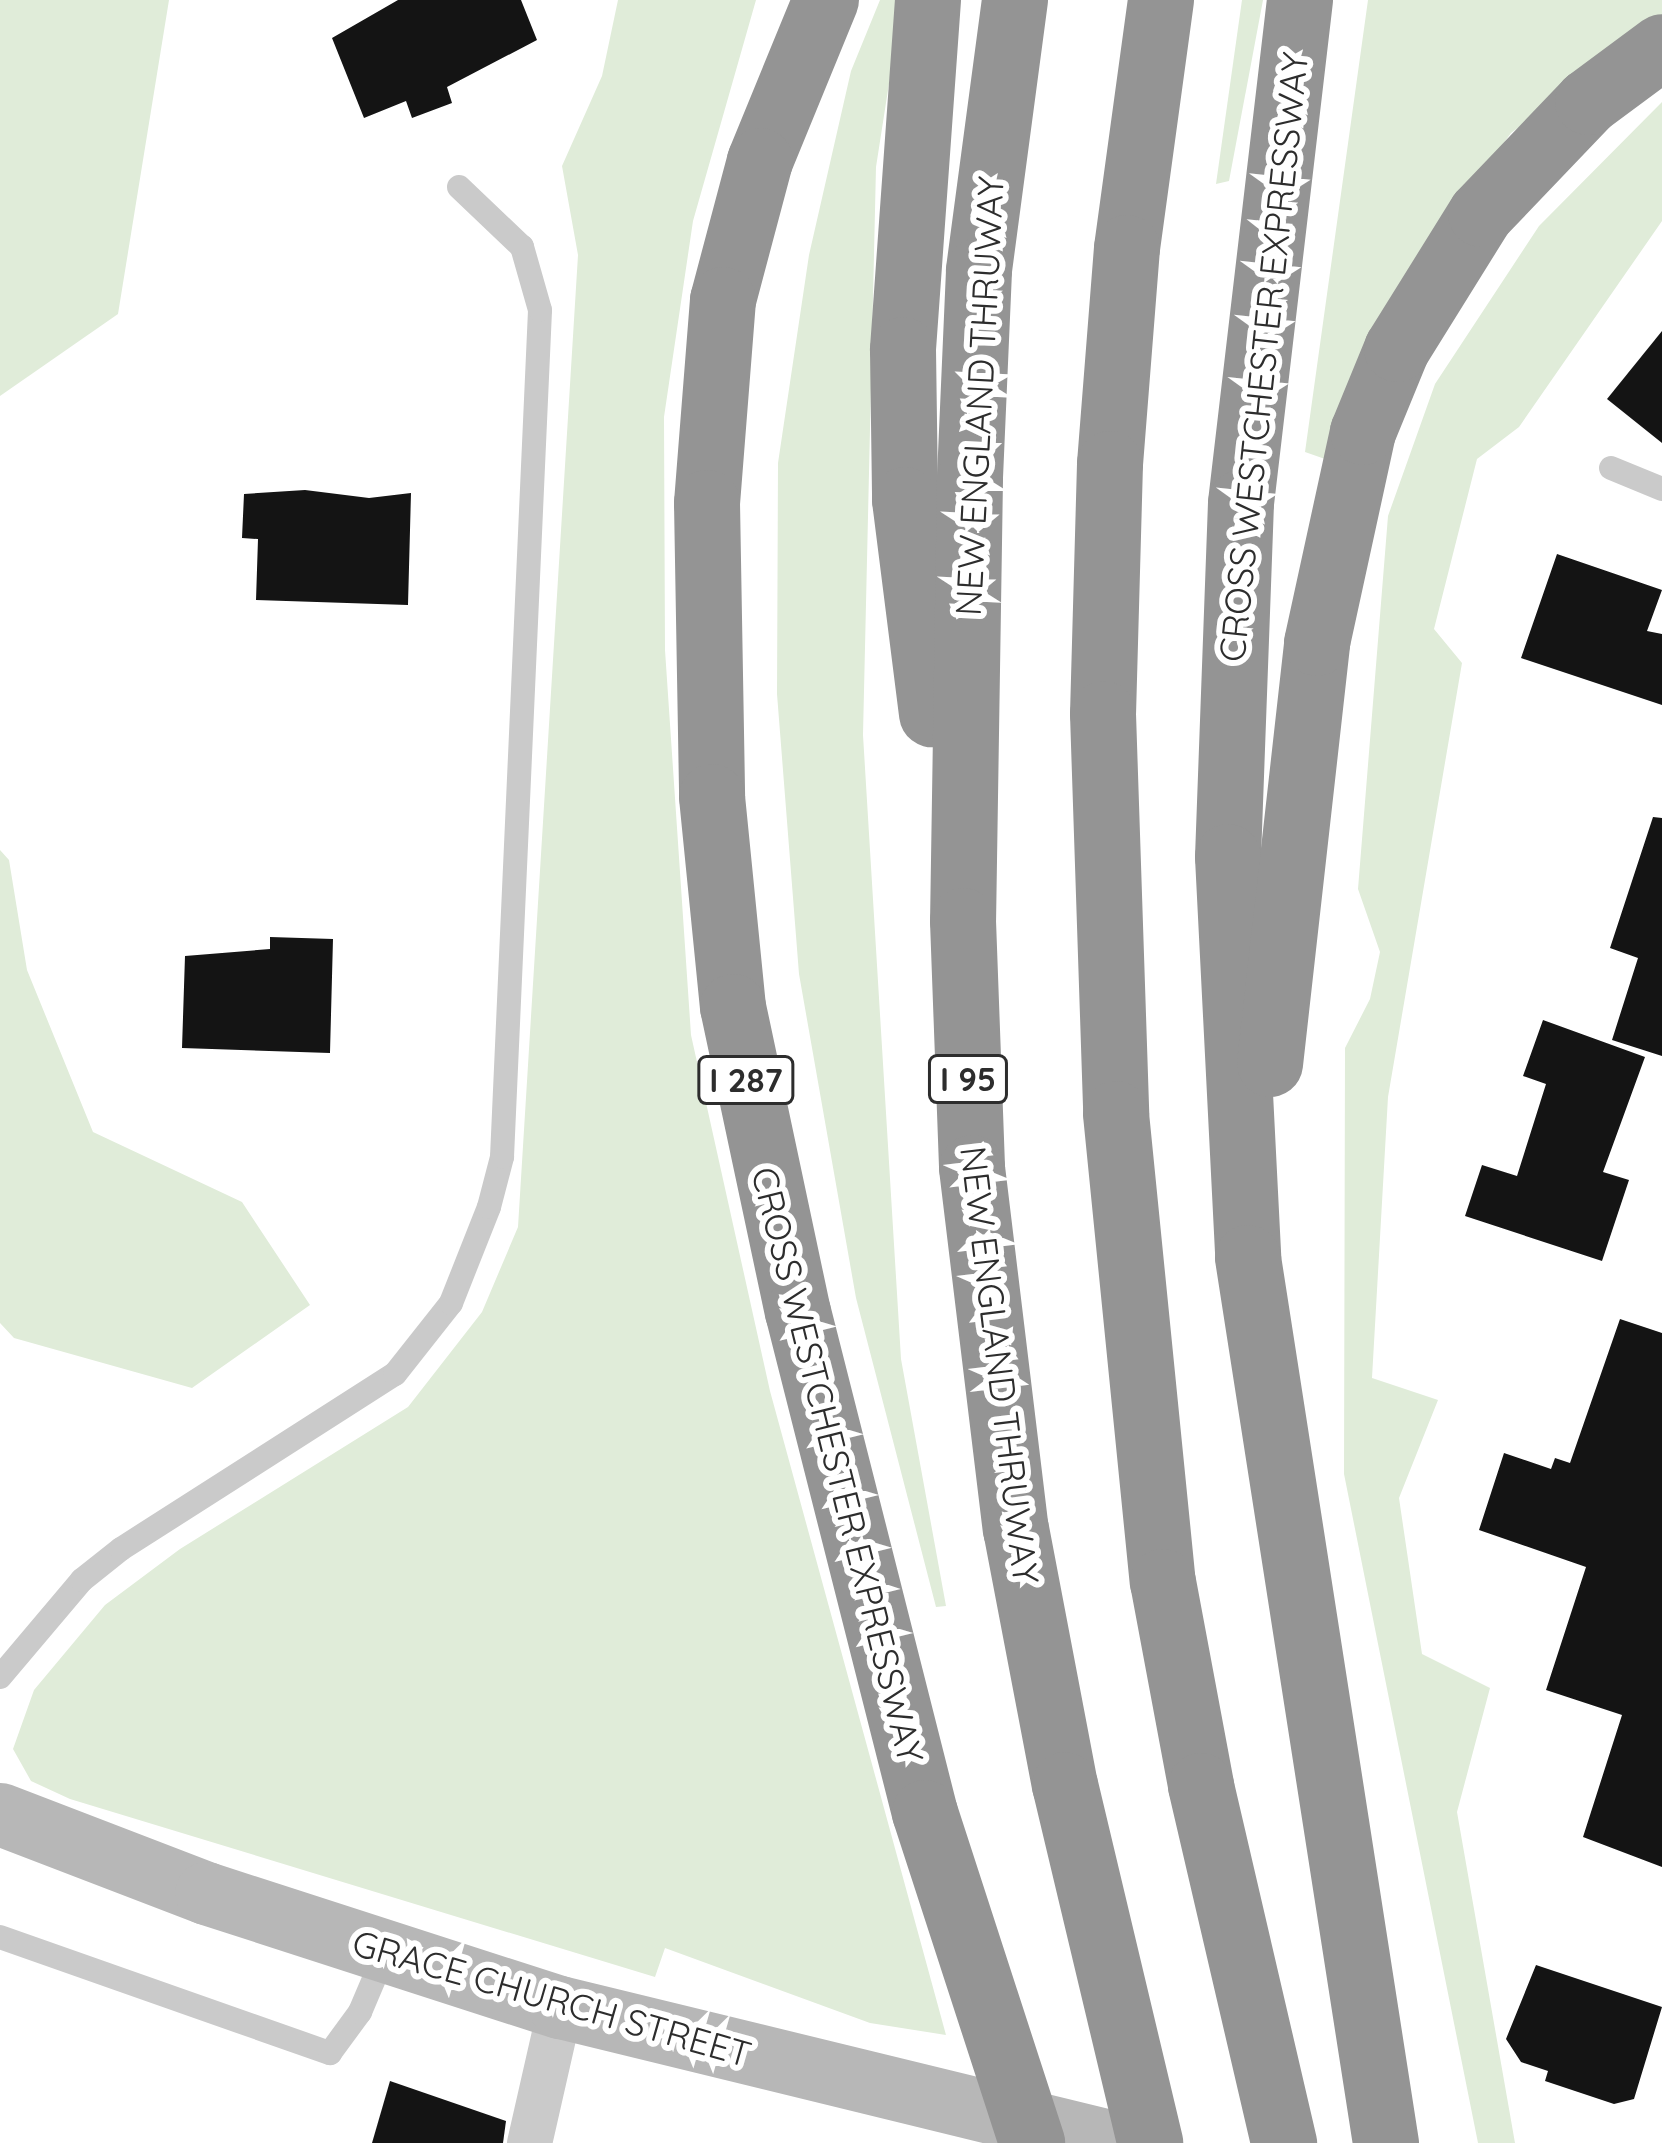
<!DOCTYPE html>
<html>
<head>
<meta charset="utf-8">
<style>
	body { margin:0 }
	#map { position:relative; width:1662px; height:2143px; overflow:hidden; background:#fff; font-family:Quicksand,sans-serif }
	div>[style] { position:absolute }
	.green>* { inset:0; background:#e0ecd9 }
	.building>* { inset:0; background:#141414 }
	.lane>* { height:24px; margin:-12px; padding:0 12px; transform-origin:12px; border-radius:12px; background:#cacaca }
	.street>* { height:45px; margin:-22.5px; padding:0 22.5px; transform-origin:22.5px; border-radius:22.5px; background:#cacaca }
	.secondary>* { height:63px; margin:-31.5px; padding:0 31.5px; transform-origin:31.5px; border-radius:31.5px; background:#b7b7b7 }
	.highway>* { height:66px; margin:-33px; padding:0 33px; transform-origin:33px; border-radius:33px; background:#949494 }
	span { translate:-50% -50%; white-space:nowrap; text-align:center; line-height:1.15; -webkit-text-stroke:12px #fff; paint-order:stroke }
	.shield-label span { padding:3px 9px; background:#fff; border:3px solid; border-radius:9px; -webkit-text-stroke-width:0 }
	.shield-label { font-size:33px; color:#2d2d2d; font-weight:700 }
	.street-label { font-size:36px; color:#2d2d2d }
</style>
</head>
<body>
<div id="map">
	<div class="green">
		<div style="clip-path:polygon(0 0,169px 0,118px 314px,0 396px)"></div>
		<div style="clip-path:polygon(618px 0,756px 0,693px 221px,664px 417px,665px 650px,691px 1035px,770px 1391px,946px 2035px,870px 2023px,665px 1948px,655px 1977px,70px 1799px,31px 1781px,13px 1749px,34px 1690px,105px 1605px,180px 1549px,408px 1407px,482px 1312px,518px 1227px,578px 255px,562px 166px,602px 76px)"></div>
		<div style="clip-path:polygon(880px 0,902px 0,876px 167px,863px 735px,901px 1359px,946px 1606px,936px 1607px,856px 1298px,799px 974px,777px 694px,778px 463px,809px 255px,851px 71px)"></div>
		<div style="clip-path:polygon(1242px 0,1263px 0,1229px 181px,1216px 184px)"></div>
		<div style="clip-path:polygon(1368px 0,1662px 0,1662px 20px,1511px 133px,1390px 299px,1325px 459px,1305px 452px)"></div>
		<div style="clip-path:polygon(1662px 102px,1662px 221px,1519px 427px,1477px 459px,1434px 629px,1462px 663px,1388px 1097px,1372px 1378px,1438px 1400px,1399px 1498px,1422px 1654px,1490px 1688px,1457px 1812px,1515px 2143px,1478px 2143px,1344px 1474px,1345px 1048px,1370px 999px,1380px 952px,1358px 889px,1388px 516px,1435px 384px,1539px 226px)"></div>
		<div style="clip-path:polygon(0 850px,9px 860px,27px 970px,93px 1132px,242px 1202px,310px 1305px,192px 1388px,14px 1338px,0 1323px)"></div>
	</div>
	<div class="building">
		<div style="clip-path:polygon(398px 0,521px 0,537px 40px,447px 87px,452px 103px,412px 118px,406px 101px,364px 118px,332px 38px)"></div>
		<div style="clip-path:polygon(1662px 331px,1662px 443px,1607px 399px)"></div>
		<div style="clip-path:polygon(305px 490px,369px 498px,411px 493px,408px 605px,256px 600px,258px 539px,242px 538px,244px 494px)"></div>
		<div style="clip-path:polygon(1557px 554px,1662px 590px,1647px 631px,1662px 634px,1662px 705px,1521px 658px)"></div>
		<div style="clip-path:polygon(1653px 817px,1662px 818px,1662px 1056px,1612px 1040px,1638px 958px,1610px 948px)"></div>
		<div style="clip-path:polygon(270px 937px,333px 939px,330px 1053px,182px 1048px,185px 956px,270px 949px)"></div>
		<div style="clip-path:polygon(1543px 1020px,1645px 1057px,1603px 1172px,1629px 1180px,1602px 1261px,1465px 1216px,1482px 1165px,1517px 1176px,1546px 1084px,1523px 1076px)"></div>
		<div style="clip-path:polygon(1620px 1319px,1662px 1333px,1662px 1867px,1583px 1837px,1622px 1715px,1546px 1690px,1586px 1567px,1479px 1530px,1504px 1453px,1551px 1469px,1555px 1458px,1570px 1463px)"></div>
		<div style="clip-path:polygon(1536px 1965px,1662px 2007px,1634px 2099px,1614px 2104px,1545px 2081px,1548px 2071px,1521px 2062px,1506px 2039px)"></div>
		<div style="clip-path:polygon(390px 2081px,506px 2121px,503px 2143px,372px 2143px)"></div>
	</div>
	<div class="lane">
		<div style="left:1611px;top:468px;width:55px;rotate:22.4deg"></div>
		<div style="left:0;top:1677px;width:127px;rotate:-49.8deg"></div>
		<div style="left:82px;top:1580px;width:50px;rotate:-38.5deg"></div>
		<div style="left:121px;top:1549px;width:325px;rotate:-32.6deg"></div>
		<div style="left:395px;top:1374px;width:90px;rotate:-51.7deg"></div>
		<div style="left:451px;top:1303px;width:103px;rotate:-68.4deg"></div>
		<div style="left:489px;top:1207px;width:52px;rotate:-75.4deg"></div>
		<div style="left:502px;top:1157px;width:848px;rotate:-87.43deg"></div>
		<div style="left:540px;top:310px;width:66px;rotate:-105.9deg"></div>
		<div style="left:522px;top:247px;width:87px;rotate:-136.4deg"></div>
		<div style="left:0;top:1937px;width:350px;rotate:19.4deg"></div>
		<div style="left:330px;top:2053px;width:51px;rotate:-53.8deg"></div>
		<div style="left:360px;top:2012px;width:64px;rotate:-67deg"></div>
	</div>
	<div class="street">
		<div style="left:529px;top:2143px;width:139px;rotate:-77.2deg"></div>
	</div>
	<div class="secondary">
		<div style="left:0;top:1814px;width:221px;rotate:21deg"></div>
		<div style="left:206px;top:1893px;width:372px;rotate:17.9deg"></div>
		<div style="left:560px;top:2007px;width:573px;rotate:13.72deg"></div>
	</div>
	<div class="highway">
		<div style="left:826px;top:0;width:174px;rotate:112.3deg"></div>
		<div style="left:760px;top:161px;width:144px;rotate:104.9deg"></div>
		<div style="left:723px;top:300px;width:204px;rotate:94.5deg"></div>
		<div style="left:707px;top:503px;width:294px;rotate:89deg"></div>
		<div style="left:712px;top:797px;width:211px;rotate:84.3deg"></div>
		<div style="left:733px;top:1007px;width:312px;rotate:78deg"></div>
		<div style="left:798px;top:1312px;width:517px;rotate:75.78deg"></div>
		<div style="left:925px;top:1813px;width:347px;rotate:72deg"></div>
		<div style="left:928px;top:0;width:351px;rotate:94.1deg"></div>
		<div style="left:903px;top:350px;width:150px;rotate:89.2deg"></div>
		<div style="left:905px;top:500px;width:216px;rotate:82.8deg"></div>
		<div style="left:1015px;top:0;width:273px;rotate:97.6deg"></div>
		<div style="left:979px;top:271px;width:208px;rotate:92.5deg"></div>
		<div style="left:970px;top:479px;width:442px;rotate:90.9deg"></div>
		<div style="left:963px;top:921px;width:247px;rotate:87.9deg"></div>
		<div style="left:972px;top:1168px;width:364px;rotate:83.1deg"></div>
		<div style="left:1016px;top:1529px;width:261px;rotate:79.2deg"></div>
		<div style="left:1065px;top:1785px;width:368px;rotate:76.6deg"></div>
		<div style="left:1161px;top:0;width:250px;rotate:97.8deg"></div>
		<div style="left:1127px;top:248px;width:217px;rotate:94.5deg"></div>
		<div style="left:1110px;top:464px;width:250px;rotate:91.6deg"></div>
		<div style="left:1103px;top:714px;width:400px;rotate:88.1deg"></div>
		<div style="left:1116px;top:1114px;width:470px;rotate:84.3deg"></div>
		<div style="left:1163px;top:1582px;width:208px;rotate:79.4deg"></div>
		<div style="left:1201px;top:1786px;width:367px;rotate:76.9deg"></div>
		<div style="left:1300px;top:0;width:506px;rotate:96.69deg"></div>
		<div style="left:1241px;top:503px;width:354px;rotate:92.1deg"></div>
		<div style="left:1228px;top:857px;width:401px;rotate:87.1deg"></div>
		<div style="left:1248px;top:1258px;width:896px;rotate:81.14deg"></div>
		<div style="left:1270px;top:1064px;width:424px;rotate:-83.6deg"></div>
		<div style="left:1317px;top:643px;width:216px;rotate:-77.7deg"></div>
		<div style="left:1363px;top:432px;width:90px;rotate:-67.7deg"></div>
		<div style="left:1397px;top:349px;width:159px;rotate:-58.1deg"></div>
		<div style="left:1481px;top:214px;width:155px;rotate:-46.3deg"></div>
		<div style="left:1588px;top:102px;width:92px;rotate:-36.6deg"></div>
	</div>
	<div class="shield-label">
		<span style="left:968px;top:1079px">I 95</span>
		<span style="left:746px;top:1080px">I 287</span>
	</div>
	<div class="street-label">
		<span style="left:1263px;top:357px;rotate:-84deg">CROSS WESTCHESTER EXPRESSWAY</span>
		<span style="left:979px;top:396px;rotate:-87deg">NEW ENGLAND THRUWAY</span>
		<span style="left:1000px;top:1365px;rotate:83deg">NEW ENGLAND THRUWAY</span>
		<span style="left:838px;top:1465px;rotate:76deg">CROSS WESTCHESTER EXPRESSWAY</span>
		<span style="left:552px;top:1998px;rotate:16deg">GRACE CHURCH STREET</span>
	</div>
</div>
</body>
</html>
